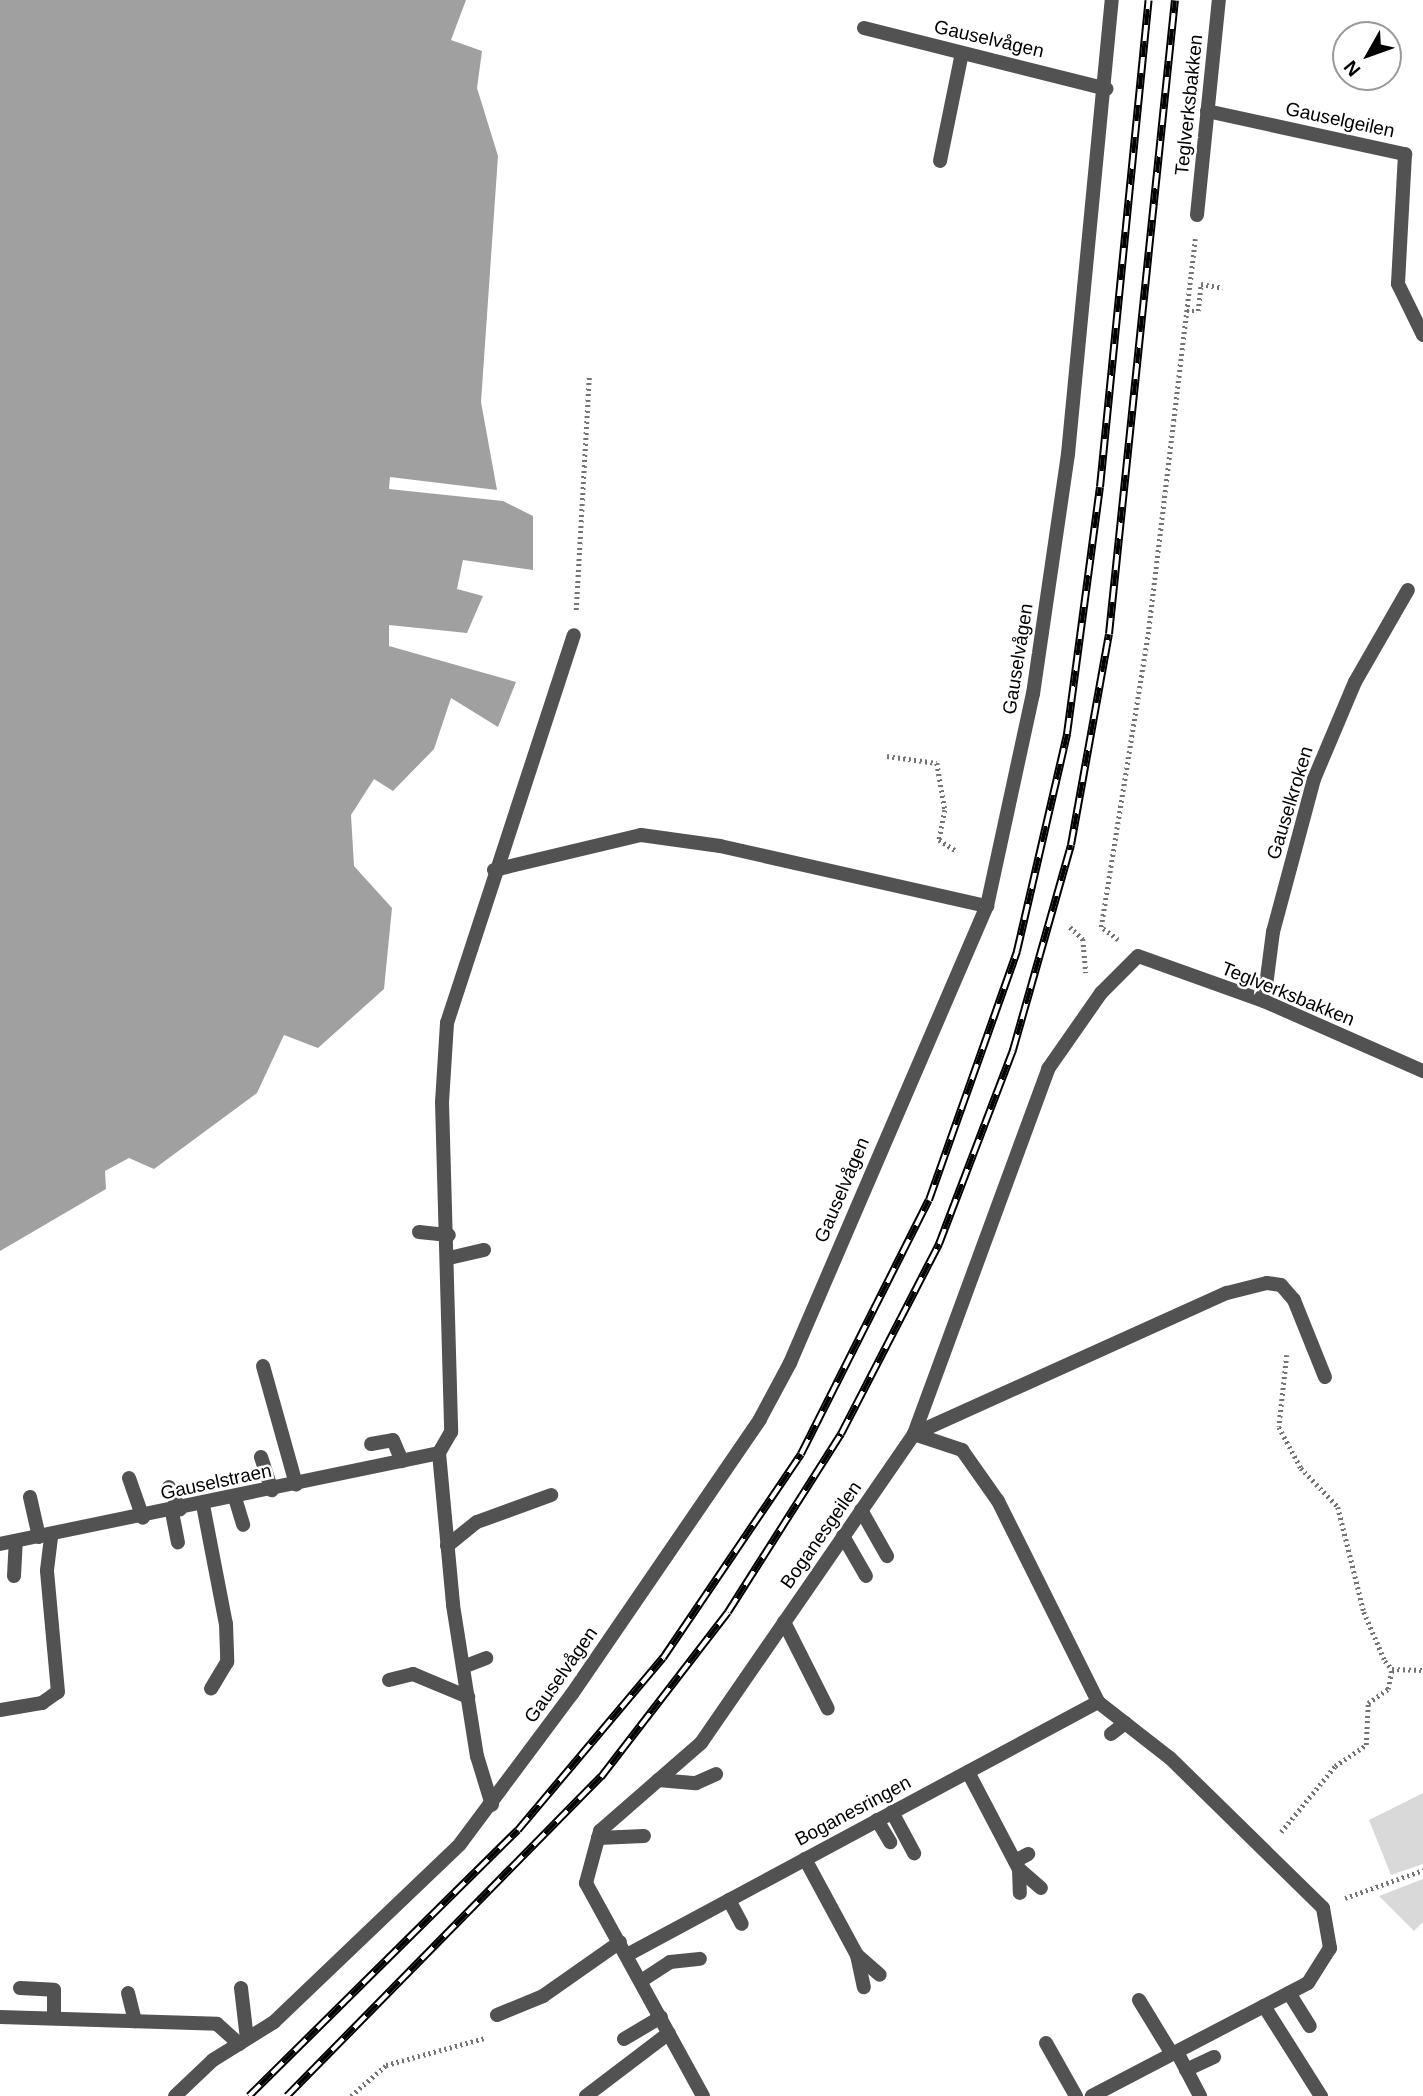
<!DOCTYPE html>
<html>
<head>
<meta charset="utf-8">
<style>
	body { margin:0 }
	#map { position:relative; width:1423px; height:2096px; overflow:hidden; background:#fff; font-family:Helvetica,sans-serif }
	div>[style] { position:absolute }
	.green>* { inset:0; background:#d9d9d9 }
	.water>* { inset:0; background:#a0a0a0 }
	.path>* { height:4.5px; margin-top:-2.25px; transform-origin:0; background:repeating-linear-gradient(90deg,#747474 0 2px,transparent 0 5.5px) }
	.lane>* { height:14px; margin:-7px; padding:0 7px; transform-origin:7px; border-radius:7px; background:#525252 }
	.street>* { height:14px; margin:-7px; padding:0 7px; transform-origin:7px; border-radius:7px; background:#525252 }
	.rail>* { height:8px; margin-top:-4px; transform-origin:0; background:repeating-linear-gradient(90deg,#fff 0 16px,#000 0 32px); box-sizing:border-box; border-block:2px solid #000 }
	span { translate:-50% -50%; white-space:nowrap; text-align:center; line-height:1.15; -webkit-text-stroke:5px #fff; paint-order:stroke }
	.street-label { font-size:19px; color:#000 }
	.north { position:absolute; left:1332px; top:21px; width:70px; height:70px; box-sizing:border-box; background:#fff; border:2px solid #999; border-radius:50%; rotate:230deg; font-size:19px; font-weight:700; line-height:28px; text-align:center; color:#000 }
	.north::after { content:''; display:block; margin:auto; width:24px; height:32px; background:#000; clip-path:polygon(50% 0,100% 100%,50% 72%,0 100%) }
</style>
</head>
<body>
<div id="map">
	<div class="green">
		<div style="clip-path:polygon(1423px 1793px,1423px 1864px,1391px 1875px,1369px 1820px)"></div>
		<div style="clip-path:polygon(1423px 1879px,1423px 1922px,1414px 1931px,1379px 1896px)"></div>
	</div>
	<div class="water">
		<div style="clip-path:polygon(0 0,466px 0,451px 40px,482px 51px,477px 88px,498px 156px,481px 402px,497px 490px,390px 477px,389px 489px,503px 501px,533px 516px,533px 570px,463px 560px,457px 589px,483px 596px,467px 633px,389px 625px,389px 646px,516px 682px,498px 727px,451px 698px,434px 749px,393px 791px,374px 779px,351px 815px,354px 866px,392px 908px,384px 989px,318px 1048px,284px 1035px,257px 1093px,154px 1169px,129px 1158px,105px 1171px,106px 1189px,0 1251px)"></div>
	</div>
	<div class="path">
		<div style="left:1187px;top:311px;width:11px"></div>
		<div style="left:1198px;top:311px;width:27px;rotate:-84deg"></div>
		<div style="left:1201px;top:284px;width:22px;rotate:10deg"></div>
		<div style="left:576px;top:610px;width:233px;rotate:-86.8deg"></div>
		<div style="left:887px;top:756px;width:50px;rotate:8deg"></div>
		<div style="left:937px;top:763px;width:48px;rotate:80.3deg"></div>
		<div style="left:945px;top:810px;width:31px;rotate:101deg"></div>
		<div style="left:939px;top:840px;width:22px;rotate:32deg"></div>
		<div style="left:1070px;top:927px;width:18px;rotate:43deg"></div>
		<div style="left:1083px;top:939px;width:34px;rotate:85deg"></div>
		<div style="left:1118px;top:940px;width:21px;rotate:-143deg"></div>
		<div style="left:1101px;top:927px;width:297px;rotate:-80.9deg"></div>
		<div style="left:1148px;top:634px;width:398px;rotate:-83.2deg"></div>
		<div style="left:1287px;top:1355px;width:72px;rotate:96.3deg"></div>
		<div style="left:1279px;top:1427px;width:47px;rotate:61.8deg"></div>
		<div style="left:1301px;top:1468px;width:54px;rotate:46.5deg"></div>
		<div style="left:1338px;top:1507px;width:108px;rotate:76.1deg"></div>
		<div style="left:1364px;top:1612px;width:53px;rotate:66.8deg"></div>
		<div style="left:1385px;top:1661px;width:11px;rotate:49deg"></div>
		<div style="left:1392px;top:1669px;width:31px;rotate:2deg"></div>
		<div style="left:1281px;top:1832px;width:85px;rotate:-50.7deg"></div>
		<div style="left:1335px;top:1766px;width:37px;rotate:-34deg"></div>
		<div style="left:1366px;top:1745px;width:42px;rotate:-87.3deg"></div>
		<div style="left:1368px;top:1703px;width:24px;rotate:-35deg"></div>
		<div style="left:1388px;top:1689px;width:20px;rotate:-79deg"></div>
		<div style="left:1345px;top:1898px;width:83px;rotate:-19.7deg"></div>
		<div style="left:351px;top:2096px;width:47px;rotate:-41.5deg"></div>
		<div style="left:386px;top:2065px;width:103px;rotate:-15.3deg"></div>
	</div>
	<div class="lane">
		<div style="left:864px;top:28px;width:250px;rotate:14.1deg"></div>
		<div style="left:940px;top:161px;width:110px;rotate:-78.5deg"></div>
		<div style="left:494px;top:870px;width:151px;rotate:-13.4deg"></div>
		<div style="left:641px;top:835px;width:80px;rotate:7.9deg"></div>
		<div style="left:720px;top:846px;width:274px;rotate:12.7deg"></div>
		<div style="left:447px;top:1023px;width:408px;rotate:-71.9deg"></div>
		<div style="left:419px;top:1232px;width:30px;rotate:6deg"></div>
		<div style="left:449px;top:1258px;width:36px;rotate:-13deg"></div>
		<div style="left:263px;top:1366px;width:123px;rotate:74.4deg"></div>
		<div style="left:914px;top:1434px;width:343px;rotate:-24.3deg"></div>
		<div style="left:1227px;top:1293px;width:41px;rotate:-14deg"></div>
		<div style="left:1267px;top:1283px;width:14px;rotate:8deg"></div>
		<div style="left:1281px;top:1285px;width:20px;rotate:49deg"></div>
		<div style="left:1294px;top:1300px;width:83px;rotate:68.1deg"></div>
		<div style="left:371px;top:1444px;width:22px;rotate:-10deg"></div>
		<div style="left:393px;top:1440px;width:23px;rotate:67deg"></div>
		<div style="left:261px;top:1457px;width:35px;rotate:72deg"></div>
		<div style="left:129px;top:1478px;width:42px;rotate:70.7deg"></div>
		<div style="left:169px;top:1487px;width:25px;rotate:64deg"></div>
		<div style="left:30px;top:1497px;width:41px;rotate:77.3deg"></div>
		<div style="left:235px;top:1498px;width:28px;rotate:73deg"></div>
		<div style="left:203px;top:1505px;width:121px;rotate:79.1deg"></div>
		<div style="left:226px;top:1624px;width:38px;rotate:88deg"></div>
		<div style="left:227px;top:1662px;width:31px;rotate:121deg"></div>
		<div style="left:861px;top:1510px;width:53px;rotate:60.5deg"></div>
		<div style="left:172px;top:1512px;width:31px;rotate:79deg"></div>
		<div style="left:843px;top:1536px;width:46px;rotate:60.1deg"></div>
		<div style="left:447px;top:1546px;width:38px;rotate:-39deg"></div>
		<div style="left:477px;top:1522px;width:79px;rotate:-20deg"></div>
		<div style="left:14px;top:1576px;width:35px;rotate:-87deg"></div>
		<div style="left:784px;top:1622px;width:97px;rotate:63.2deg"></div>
		<div style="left:463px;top:1667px;width:25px;rotate:-21deg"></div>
		<div style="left:389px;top:1680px;width:25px;rotate:-14deg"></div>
		<div style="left:413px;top:1674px;width:60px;rotate:22.7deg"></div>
		<div style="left:0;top:1710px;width:43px;rotate:-9.5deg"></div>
		<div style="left:42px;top:1703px;width:19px;rotate:-35deg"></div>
		<div style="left:58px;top:1692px;width:122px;rotate:-95.2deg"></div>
		<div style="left:47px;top:1570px;width:35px;rotate:-83deg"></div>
		<div style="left:1111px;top:1734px;width:18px;rotate:-38deg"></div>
		<div style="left:968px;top:1772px;width:110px;rotate:62.3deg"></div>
		<div style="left:1019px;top:1869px;width:29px;rotate:41deg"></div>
		<div style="left:658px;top:1780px;width:38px;rotate:5deg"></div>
		<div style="left:696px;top:1783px;width:22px;rotate:-24deg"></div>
		<div style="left:892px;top:1812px;width:47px;rotate:61.8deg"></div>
		<div style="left:877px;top:1820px;width:26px;rotate:59deg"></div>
		<div style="left:598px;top:1838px;width:46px;rotate:-2.5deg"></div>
		<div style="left:805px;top:1859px;width:109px;rotate:61.6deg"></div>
		<div style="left:857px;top:1955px;width:30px;rotate:41deg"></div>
		<div style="left:1015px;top:1861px;width:15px;rotate:-28deg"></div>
		<div style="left:1019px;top:1869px;width:24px;rotate:88deg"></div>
		<div style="left:729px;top:1900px;width:27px;rotate:62deg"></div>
		<div style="left:857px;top:1955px;width:33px;rotate:78deg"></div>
		<div style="left:641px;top:1981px;width:35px;rotate:-33deg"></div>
		<div style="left:670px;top:1962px;width:30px;rotate:-6deg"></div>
		<div style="left:20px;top:1988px;width:34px;rotate:3deg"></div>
		<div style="left:54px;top:1990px;width:27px;rotate:90deg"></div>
		<div style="left:241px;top:1988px;width:51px;rotate:83.3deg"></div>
		<div style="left:128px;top:1993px;width:29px;rotate:76deg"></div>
		<div style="left:1289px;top:1993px;width:39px;rotate:58deg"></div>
		<div style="left:1139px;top:2000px;width:63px;rotate:58.6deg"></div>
		<div style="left:497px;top:2015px;width:50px;rotate:-22.4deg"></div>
		<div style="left:543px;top:1996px;width:94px;rotate:-35deg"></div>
		<div style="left:0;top:2017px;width:217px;rotate:1.8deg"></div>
		<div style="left:217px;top:2024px;width:30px;rotate:42deg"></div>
		<div style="left:624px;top:2039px;width:43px;rotate:-30.7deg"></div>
		<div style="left:1046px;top:2043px;width:61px;rotate:60.5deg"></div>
		<div style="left:1177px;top:2052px;width:50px;rotate:62.4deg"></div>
		<div style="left:1186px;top:2070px;width:31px;rotate:-25deg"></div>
		<div style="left:586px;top:2096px;width:104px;rotate:-37.2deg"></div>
	</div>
	<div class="street">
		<div style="left:1207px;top:111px;width:203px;rotate:12.3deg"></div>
		<div style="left:1405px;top:154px;width:130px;rotate:93.1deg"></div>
		<div style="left:1398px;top:284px;width:57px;rotate:63.9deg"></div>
		<div style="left:1197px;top:215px;width:216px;rotate:-84.2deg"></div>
		<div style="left:1264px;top:1001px;width:70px;rotate:-82.6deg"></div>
		<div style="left:1273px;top:932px;width:158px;rotate:-75deg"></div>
		<div style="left:1314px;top:779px;width:105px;rotate:-67.1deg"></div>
		<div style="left:1355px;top:682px;width:106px;rotate:-60.1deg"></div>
		<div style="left:447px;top:1023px;width:79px;rotate:93.6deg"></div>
		<div style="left:442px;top:1102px;width:330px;rotate:88.4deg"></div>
		<div style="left:451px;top:1432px;width:24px;rotate:120deg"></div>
		<div style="left:439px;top:1453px;width:153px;rotate:84.7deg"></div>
		<div style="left:453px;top:1605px;width:153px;rotate:81deg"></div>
		<div style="left:477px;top:1756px;width:51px;rotate:73deg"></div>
		<div style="left:914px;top:1434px;width:51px;rotate:18.4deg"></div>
		<div style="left:962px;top:1450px;width:62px;rotate:54.8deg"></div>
		<div style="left:998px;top:1501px;width:225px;rotate:63.5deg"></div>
		<div style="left:1098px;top:1702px;width:91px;rotate:37.9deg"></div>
		<div style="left:1170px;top:1758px;width:214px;rotate:44.4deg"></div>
		<div style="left:1323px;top:1908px;width:41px;rotate:80.1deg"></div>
		<div style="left:1330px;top:1948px;width:41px;rotate:122.2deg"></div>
		<div style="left:1308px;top:1983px;width:244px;rotate:152.4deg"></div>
		<div style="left:0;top:1544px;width:448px;rotate:-11.7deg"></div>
		<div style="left:627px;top:1955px;width:535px;rotate:-28.24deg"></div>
		<div style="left:1264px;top:2006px;width:107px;rotate:57.7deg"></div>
		<div style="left:175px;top:2096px;width:52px;rotate:-43.5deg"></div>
		<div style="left:213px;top:2060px;width:72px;rotate:-31.9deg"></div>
		<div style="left:274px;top:2022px;width:257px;rotate:-43.7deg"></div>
		<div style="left:460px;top:1844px;width:187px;rotate:-53.3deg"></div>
		<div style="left:572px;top:1694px;width:333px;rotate:-55.6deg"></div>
		<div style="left:760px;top:1419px;width:64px;rotate:-61.8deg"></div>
		<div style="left:790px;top:1363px;width:498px;rotate:-66.7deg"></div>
		<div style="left:987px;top:906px;width:217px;rotate:-77.8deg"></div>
		<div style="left:1033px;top:694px;width:243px;rotate:-81.7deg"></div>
		<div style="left:1068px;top:454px;width:456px;rotate:-84.5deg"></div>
		<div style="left:703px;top:2096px;width:243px;rotate:-118.8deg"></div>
		<div style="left:586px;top:1883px;width:54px;rotate:-74.9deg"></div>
		<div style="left:600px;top:1831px;width:134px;rotate:-41.1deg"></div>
		<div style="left:701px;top:1743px;width:375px;rotate:-55.4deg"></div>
		<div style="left:914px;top:1434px;width:389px;rotate:-69.8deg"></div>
		<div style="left:1048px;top:1069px;width:93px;rotate:-55.1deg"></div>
		<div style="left:1101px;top:993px;width:52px;rotate:-45deg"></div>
		<div style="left:1138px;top:956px;width:134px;rotate:19.7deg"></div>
		<div style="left:1264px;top:1001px;width:174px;rotate:23.8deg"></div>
	</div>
	<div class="rail">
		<div style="left:249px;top:2096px;width:378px;rotate:-44.7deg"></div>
		<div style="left:518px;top:1830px;width:225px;rotate:-49.9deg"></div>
		<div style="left:663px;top:1658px;width:246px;rotate:-55.9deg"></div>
		<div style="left:801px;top:1454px;width:284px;rotate:-63.3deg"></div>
		<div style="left:929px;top:1200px;width:264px;rotate:-70.5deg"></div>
		<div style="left:1017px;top:951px;width:223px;rotate:-77deg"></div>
		<div style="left:1067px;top:734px;width:249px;rotate:-82.4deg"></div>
		<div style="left:1100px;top:487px;width:489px;rotate:-84.3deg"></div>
		<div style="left:287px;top:2096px;width:448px;rotate:-45.5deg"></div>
		<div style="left:601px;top:1777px;width:208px;rotate:-52.4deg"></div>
		<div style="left:728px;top:1612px;width:211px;rotate:-57.6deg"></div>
		<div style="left:841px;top:1434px;width:214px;rotate:-62.7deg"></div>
		<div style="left:939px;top:1244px;width:208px;rotate:-69.1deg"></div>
		<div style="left:1013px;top:1050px;width:213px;rotate:-74.2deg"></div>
		<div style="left:1071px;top:845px;width:214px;rotate:-79.8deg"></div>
		<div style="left:1109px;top:634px;width:637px;rotate:-84.06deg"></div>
	</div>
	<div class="street-label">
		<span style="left:989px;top:39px;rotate:13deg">Gauselvågen</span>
		<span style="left:1189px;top:105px;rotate:-84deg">Teglverksbakken</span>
		<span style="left:1340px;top:120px;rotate:12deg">Gauselgeilen</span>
		<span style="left:1018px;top:659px;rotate:-81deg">Gauselvågen</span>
		<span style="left:1290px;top:803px;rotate:-73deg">Gauselkroken</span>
		<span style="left:1288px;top:994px;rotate:22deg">Teglverksbakken</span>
		<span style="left:842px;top:1190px;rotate:-67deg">Gauselvågen</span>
		<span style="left:216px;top:1482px;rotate:-12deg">Gauselstraen</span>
		<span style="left:821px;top:1535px;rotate:-55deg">Boganesgeilen</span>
		<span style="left:561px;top:1675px;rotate:-55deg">Gauselvågen</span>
		<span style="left:853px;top:1811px;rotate:-28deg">Boganesringen</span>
	</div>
	<div class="north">N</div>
</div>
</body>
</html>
